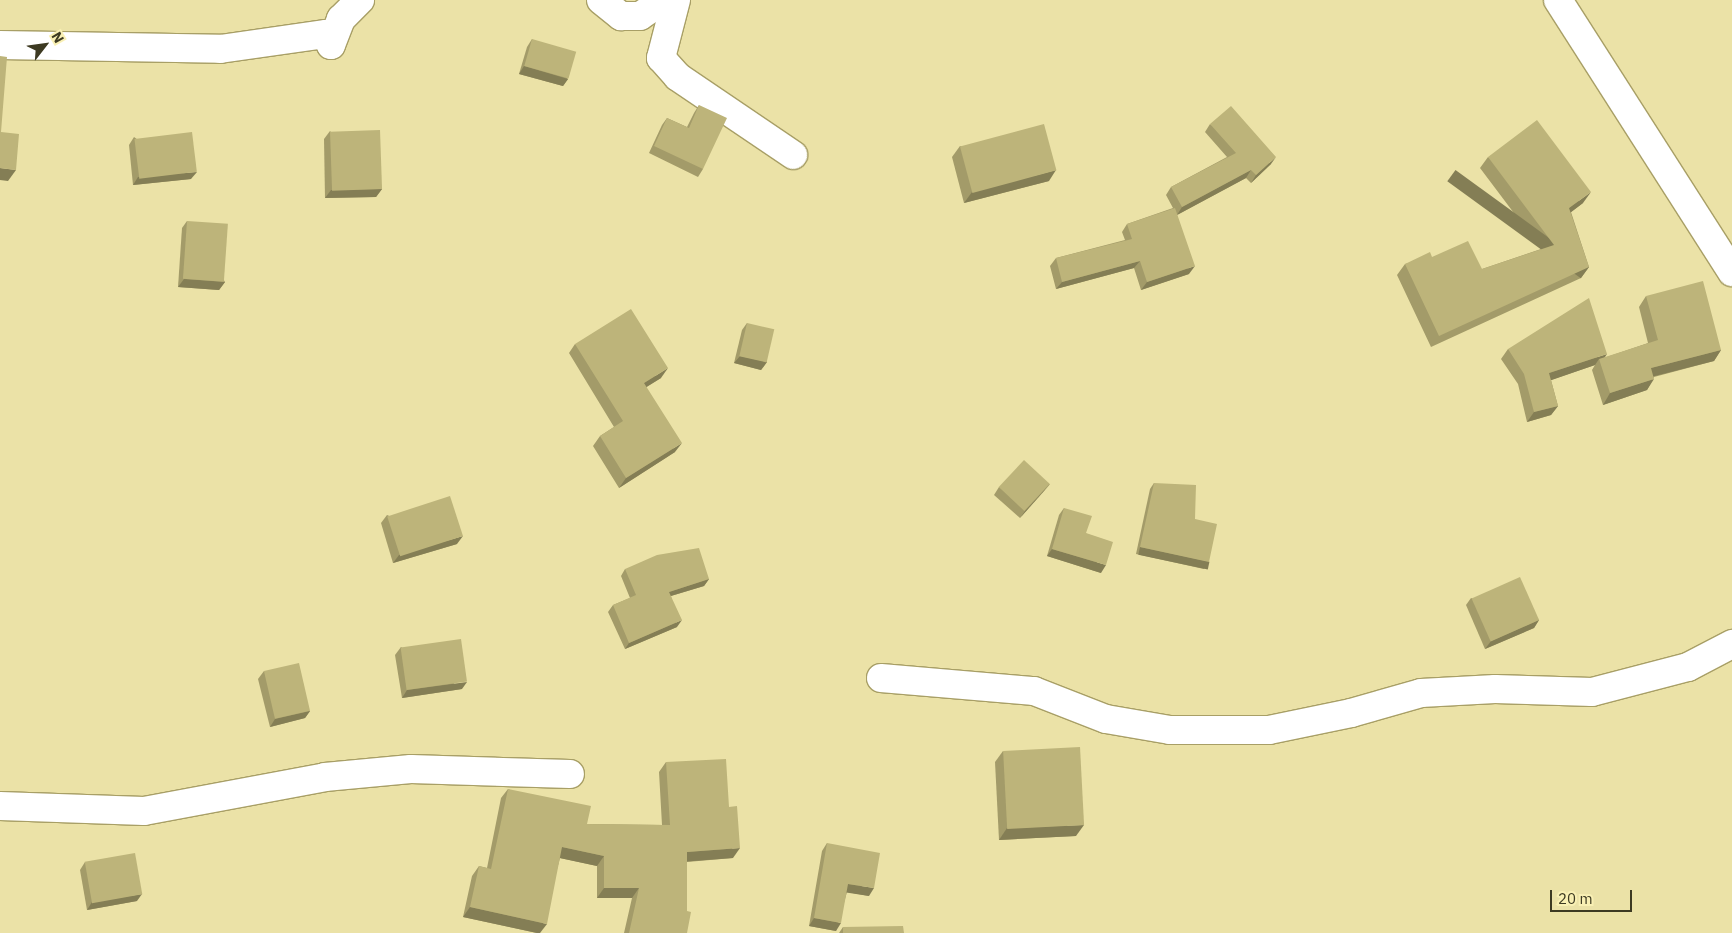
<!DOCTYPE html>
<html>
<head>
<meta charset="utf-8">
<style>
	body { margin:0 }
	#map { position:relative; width:1732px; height:933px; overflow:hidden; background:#ebe2a7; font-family:"IBM Plex Sans",sans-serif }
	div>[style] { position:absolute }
	.roads { filter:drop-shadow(1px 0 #a89f66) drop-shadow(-1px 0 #a89f66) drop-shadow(0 1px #a89f66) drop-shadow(0 -1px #a89f66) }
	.street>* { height:28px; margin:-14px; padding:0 14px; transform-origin:14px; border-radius:14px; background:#fff }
	.wall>* { inset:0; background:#a39b69 }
	.shaded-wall>* { inset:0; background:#847e55; transform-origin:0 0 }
	.building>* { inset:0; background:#bdb47a; transform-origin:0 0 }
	span { translate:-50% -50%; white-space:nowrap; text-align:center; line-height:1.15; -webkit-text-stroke:4.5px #f9f0b4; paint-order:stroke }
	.north { position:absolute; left:20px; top:20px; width:50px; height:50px; -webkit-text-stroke:4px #f9f0b4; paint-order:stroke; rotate:60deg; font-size:14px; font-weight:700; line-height:20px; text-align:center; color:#3d3a22 }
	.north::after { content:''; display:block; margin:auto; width:18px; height:22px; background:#3d3a22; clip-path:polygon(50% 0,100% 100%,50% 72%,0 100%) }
	.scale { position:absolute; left:1550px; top:890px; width:82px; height:22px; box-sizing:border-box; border:2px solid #3d3a22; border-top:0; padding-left:6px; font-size:15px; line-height:18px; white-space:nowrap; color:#3d3a22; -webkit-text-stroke:4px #f9f0b4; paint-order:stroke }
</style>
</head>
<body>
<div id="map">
	<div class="roads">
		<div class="street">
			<div style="left:601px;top:0;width:26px;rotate:39deg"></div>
			<div style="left:621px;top:16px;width:19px"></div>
			<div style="left:640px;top:16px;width:29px;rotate:-34deg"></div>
			<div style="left:676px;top:0;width:60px;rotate:104.5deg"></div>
			<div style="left:661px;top:58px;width:25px;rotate:48deg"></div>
			<div style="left:678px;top:77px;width:139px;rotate:34.1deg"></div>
			<div style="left:1558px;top:0;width:323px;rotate:57.4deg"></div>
			<div style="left:0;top:45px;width:220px;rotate:1deg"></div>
			<div style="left:220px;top:49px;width:107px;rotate:-8.1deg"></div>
			<div style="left:326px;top:34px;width:12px;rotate:66deg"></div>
			<div style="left:331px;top:45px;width:28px;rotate:-69deg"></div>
			<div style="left:341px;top:19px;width:27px;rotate:-45deg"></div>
			<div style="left:881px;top:678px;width:154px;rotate:4.9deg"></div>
			<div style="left:1034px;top:691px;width:77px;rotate:21.3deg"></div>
			<div style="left:1106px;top:719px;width:65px;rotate:9.8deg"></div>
			<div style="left:1170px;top:730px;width:99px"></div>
			<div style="left:1269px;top:730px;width:84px;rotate:-11.7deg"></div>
			<div style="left:1351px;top:713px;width:73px;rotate:-15.9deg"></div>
			<div style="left:1421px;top:693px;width:74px;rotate:-3.1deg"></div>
			<div style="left:1495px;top:689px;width:97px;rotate:1.8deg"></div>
			<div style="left:1592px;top:692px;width:99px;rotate:-14.6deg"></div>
			<div style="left:1688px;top:667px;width:50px;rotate:-27.6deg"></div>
			<div style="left:0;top:806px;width:144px;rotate:2deg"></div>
			<div style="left:144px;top:811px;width:184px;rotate:-10.6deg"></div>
			<div style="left:325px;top:777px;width:86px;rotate:-5.3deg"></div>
			<div style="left:411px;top:769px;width:159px;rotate:1.8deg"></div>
		</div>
	</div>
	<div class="wall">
		<div style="clip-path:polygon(532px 39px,568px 79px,563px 86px,519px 74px,527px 47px)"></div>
		<div style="clip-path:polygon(699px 105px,703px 169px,698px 177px,649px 153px,662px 125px,667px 118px,687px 127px,694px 113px)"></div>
		<div style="clip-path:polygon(1210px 124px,1271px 164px,1251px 183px,1246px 178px,1177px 215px,1189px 274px,1141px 290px,1134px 268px,1056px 289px,1050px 266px,1056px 258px,1125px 240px,1122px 232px,1127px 224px,1173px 208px,1166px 195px,1171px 187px,1227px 157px,1205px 132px)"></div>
		<div style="clip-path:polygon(330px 131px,382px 189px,376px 197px,325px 198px,324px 139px)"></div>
		<div style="clip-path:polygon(134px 137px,191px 179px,133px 185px,129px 145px)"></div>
		<div style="clip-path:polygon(960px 146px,1049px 181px,964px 203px,952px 157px)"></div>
		<div style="clip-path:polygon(1488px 157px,1583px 203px,1571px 212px,1589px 267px,1581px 278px,1431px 347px,1397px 275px,1405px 264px,1432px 257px,1482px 269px,1541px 249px,1480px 168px)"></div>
		<div style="clip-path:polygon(187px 221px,225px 282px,219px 290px,178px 287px,182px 228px)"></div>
		<div style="clip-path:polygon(1646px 296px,1721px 350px,1714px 361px,1654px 377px,1647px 390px,1603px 405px,1592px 370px,1595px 365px,1551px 380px,1558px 406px,1551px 415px,1527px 422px,1518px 384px,1501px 359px,1508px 349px,1604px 358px,1648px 343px,1639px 307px)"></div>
		<div style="clip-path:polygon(747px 323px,767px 362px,761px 370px,734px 363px,742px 330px)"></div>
		<div style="clip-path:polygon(575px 344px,661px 378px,646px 387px,675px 452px,619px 488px,593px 446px,600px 436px,614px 427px,569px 353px)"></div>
		<div style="clip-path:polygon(1154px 483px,1195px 519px,1209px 562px,1204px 569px,1136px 554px,1150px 489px)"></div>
		<div style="clip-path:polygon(1050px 484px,1044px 491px,1020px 518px,994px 495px,999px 487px)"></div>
		<div style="clip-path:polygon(1064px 508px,1086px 533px,1101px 573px,1047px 556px,1059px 515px)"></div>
		<div style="clip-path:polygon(387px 515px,457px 544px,393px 563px,381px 523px)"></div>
		<div style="clip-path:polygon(625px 569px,709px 579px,704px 586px,671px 596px,677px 627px,625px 649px,608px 612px,613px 605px,630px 598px,621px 576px)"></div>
		<div style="clip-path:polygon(1471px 598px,1539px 620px,1534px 628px,1485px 649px,1466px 605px)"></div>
		<div style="clip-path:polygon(401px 647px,462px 689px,402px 698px,395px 655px)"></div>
		<div style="clip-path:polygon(264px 671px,310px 711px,305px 718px,270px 727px,258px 679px)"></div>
		<div style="clip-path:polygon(1003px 751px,1076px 836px,999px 840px,995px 762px)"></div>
		<div style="clip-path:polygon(666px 762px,729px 807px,733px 858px,687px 862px,687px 933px,624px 933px,632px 898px,597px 898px,597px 866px,560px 858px,540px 933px,537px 933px,463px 917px,472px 876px,479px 866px,487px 868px,501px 798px,508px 789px,587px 824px,662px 825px,659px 772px)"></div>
		<div style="clip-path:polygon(827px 843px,869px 896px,847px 892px,836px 931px,809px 926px,822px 851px)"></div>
		<div style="clip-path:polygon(85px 862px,137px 901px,87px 910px,80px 870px)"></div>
		<div style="clip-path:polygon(843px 927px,904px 933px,839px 933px)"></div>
	</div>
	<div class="shaded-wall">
		<div style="clip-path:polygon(524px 66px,568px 79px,563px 86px,519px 74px)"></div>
		<div style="clip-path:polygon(1276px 157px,1271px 164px,1251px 183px,1256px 175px)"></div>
		<div style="clip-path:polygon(0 168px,16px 170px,8px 181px,0 180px)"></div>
		<div style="clip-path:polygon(1056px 170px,1049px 181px,964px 203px,972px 192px)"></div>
		<div style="clip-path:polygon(1251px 170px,1246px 178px,1177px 215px,1182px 207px)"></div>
		<div style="clip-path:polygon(197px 172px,191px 179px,133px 185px,138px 177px)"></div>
		<div style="clip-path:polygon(382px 189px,376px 197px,325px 198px,331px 190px)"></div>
		<div style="clip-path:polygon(1591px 192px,1583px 203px,1562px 219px,1569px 208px)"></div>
		<div style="clip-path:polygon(1140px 261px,1134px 268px,1056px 289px,1062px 282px)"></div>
		<div style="clip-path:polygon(1195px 266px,1189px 274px,1141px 290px,1147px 282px)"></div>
		<div style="left:1589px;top:267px;width:14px;height:165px;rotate:126deg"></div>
		<div style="clip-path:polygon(184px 279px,225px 282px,219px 290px,178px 287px)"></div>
		<div style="clip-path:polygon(1721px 350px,1714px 361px,1643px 379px,1651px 368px)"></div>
		<div style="clip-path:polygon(1607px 354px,1601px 363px,1599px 359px,1595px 365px,1543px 383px,1549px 373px)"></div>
		<div style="clip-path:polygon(740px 356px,767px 362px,761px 370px,734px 363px)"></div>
		<div style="clip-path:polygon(668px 368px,661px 378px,637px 393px,644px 383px)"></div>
		<div style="clip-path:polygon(1654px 379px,1647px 390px,1603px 405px,1610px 393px)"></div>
		<div style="clip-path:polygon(1558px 406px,1551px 415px,1527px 422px,1534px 412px)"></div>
		<div style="clip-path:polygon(682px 443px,675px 452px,619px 488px,626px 478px)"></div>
		<div style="clip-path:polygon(1050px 484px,1044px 491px,1020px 518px,1025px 511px)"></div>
		<div style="clip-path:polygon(463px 536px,457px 544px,393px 563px,399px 555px)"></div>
		<div style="left:1140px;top:547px;width:71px;height:8px;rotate:12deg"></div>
		<div style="clip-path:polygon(1052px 549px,1106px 565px,1101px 573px,1047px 556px)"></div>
		<div style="clip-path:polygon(709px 579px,704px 586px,664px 598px,669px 592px)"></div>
		<div style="clip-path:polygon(682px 620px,677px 627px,625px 649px,629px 643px)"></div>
		<div style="clip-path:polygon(1539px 620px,1534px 628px,1485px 649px,1491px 641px)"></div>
		<div style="clip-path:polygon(467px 682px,462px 689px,402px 698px,407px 690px)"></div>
		<div style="clip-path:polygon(310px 711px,305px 718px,270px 727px,275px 719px)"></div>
		<div style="clip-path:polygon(1084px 825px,1076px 836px,999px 840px,1007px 828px)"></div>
		<div style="clip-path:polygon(562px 847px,604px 856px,597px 866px,555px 857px)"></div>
		<div style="clip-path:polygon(740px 848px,733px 858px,680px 862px,687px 852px)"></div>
		<div style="clip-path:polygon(848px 884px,874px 888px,869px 896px,843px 892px)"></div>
		<div style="clip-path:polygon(604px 888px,639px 888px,632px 898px,597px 898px)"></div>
		<div style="clip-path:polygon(142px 894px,137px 901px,87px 910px,92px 902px)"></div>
		<div style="clip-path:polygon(470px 907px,547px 924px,540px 933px,537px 933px,463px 917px)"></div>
		<div style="clip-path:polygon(814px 918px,841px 923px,836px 931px,809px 926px)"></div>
	</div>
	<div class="building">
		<div style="left:532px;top:39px;width:46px;height:28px;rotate:16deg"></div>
		<div style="clip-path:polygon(0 56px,7px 57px,1px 132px,19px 134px,16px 170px,0 168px)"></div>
		<div style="clip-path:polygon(699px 105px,727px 118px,703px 169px,654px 146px,667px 118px,689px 128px)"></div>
		<div style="clip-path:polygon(1231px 106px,1276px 157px,1256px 175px,1251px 170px,1182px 207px,1171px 187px,1236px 153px,1210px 124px)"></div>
		<div style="clip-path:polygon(1537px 120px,1591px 192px,1569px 208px,1589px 267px,1439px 336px,1405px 264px,1430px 252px,1432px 257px,1468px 241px,1482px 269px,1554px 245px,1488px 157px)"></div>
		<div style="left:1044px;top:124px;width:48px;height:87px;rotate:75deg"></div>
		<div style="left:380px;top:130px;width:59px;height:50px;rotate:88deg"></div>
		<div style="left:192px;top:132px;width:40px;height:58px;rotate:83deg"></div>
		<div style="clip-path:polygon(1175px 208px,1195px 266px,1147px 282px,1140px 261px,1062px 282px,1056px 258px,1132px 239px,1127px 224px)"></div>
		<div style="left:187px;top:221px;width:41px;height:58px;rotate:4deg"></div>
		<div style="clip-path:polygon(1703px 281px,1721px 350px,1651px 368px,1654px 379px,1610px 393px,1599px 359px,1658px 340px,1646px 296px)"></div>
		<div style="clip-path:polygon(1589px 298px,1607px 354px,1549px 373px,1558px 406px,1534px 412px,1524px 374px,1508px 349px)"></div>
		<div style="clip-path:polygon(631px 309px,668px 368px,644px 383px,682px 443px,626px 478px,600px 436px,623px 421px,575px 344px)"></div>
		<div style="left:747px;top:323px;width:28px;height:34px;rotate:13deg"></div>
		<div style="left:1024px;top:460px;width:35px;height:37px;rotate:43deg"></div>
		<div style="clip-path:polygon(1154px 483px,1196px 485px,1195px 519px,1217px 524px,1209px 562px,1140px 547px)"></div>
		<div style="left:450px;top:496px;width:42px;height:66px;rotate:72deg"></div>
		<div style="clip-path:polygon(1064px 508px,1092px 516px,1086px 533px,1113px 542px,1106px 565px,1052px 549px)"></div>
		<div style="clip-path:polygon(699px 548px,709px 579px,669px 592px,682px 620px,629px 643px,613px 605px,636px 595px,625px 569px,657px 555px)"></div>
		<div style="left:1520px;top:577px;width:47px;height:53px;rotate:66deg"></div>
		<div style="left:461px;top:639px;width:43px;height:61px;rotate:82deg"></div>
		<div style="left:299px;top:663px;width:49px;height:36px;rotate:77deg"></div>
		<div style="left:1080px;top:747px;width:78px;height:77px;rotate:87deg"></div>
		<div style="clip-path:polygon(726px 759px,729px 807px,737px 806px,740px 848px,687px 852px,687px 911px,691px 912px,687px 933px,629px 933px,639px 888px,604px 888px,604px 856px,562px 847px,547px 924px,470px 907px,479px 866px,491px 869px,508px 789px,591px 806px,587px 824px,670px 825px,666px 762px)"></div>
		<div style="clip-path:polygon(827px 843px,880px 853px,874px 888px,848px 884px,841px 923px,814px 918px)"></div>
		<div style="left:135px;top:853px;width:42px;height:51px;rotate:80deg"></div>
		<div style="clip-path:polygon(903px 926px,904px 933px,843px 933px,843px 927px)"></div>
	</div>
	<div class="north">N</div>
	<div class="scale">20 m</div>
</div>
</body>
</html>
